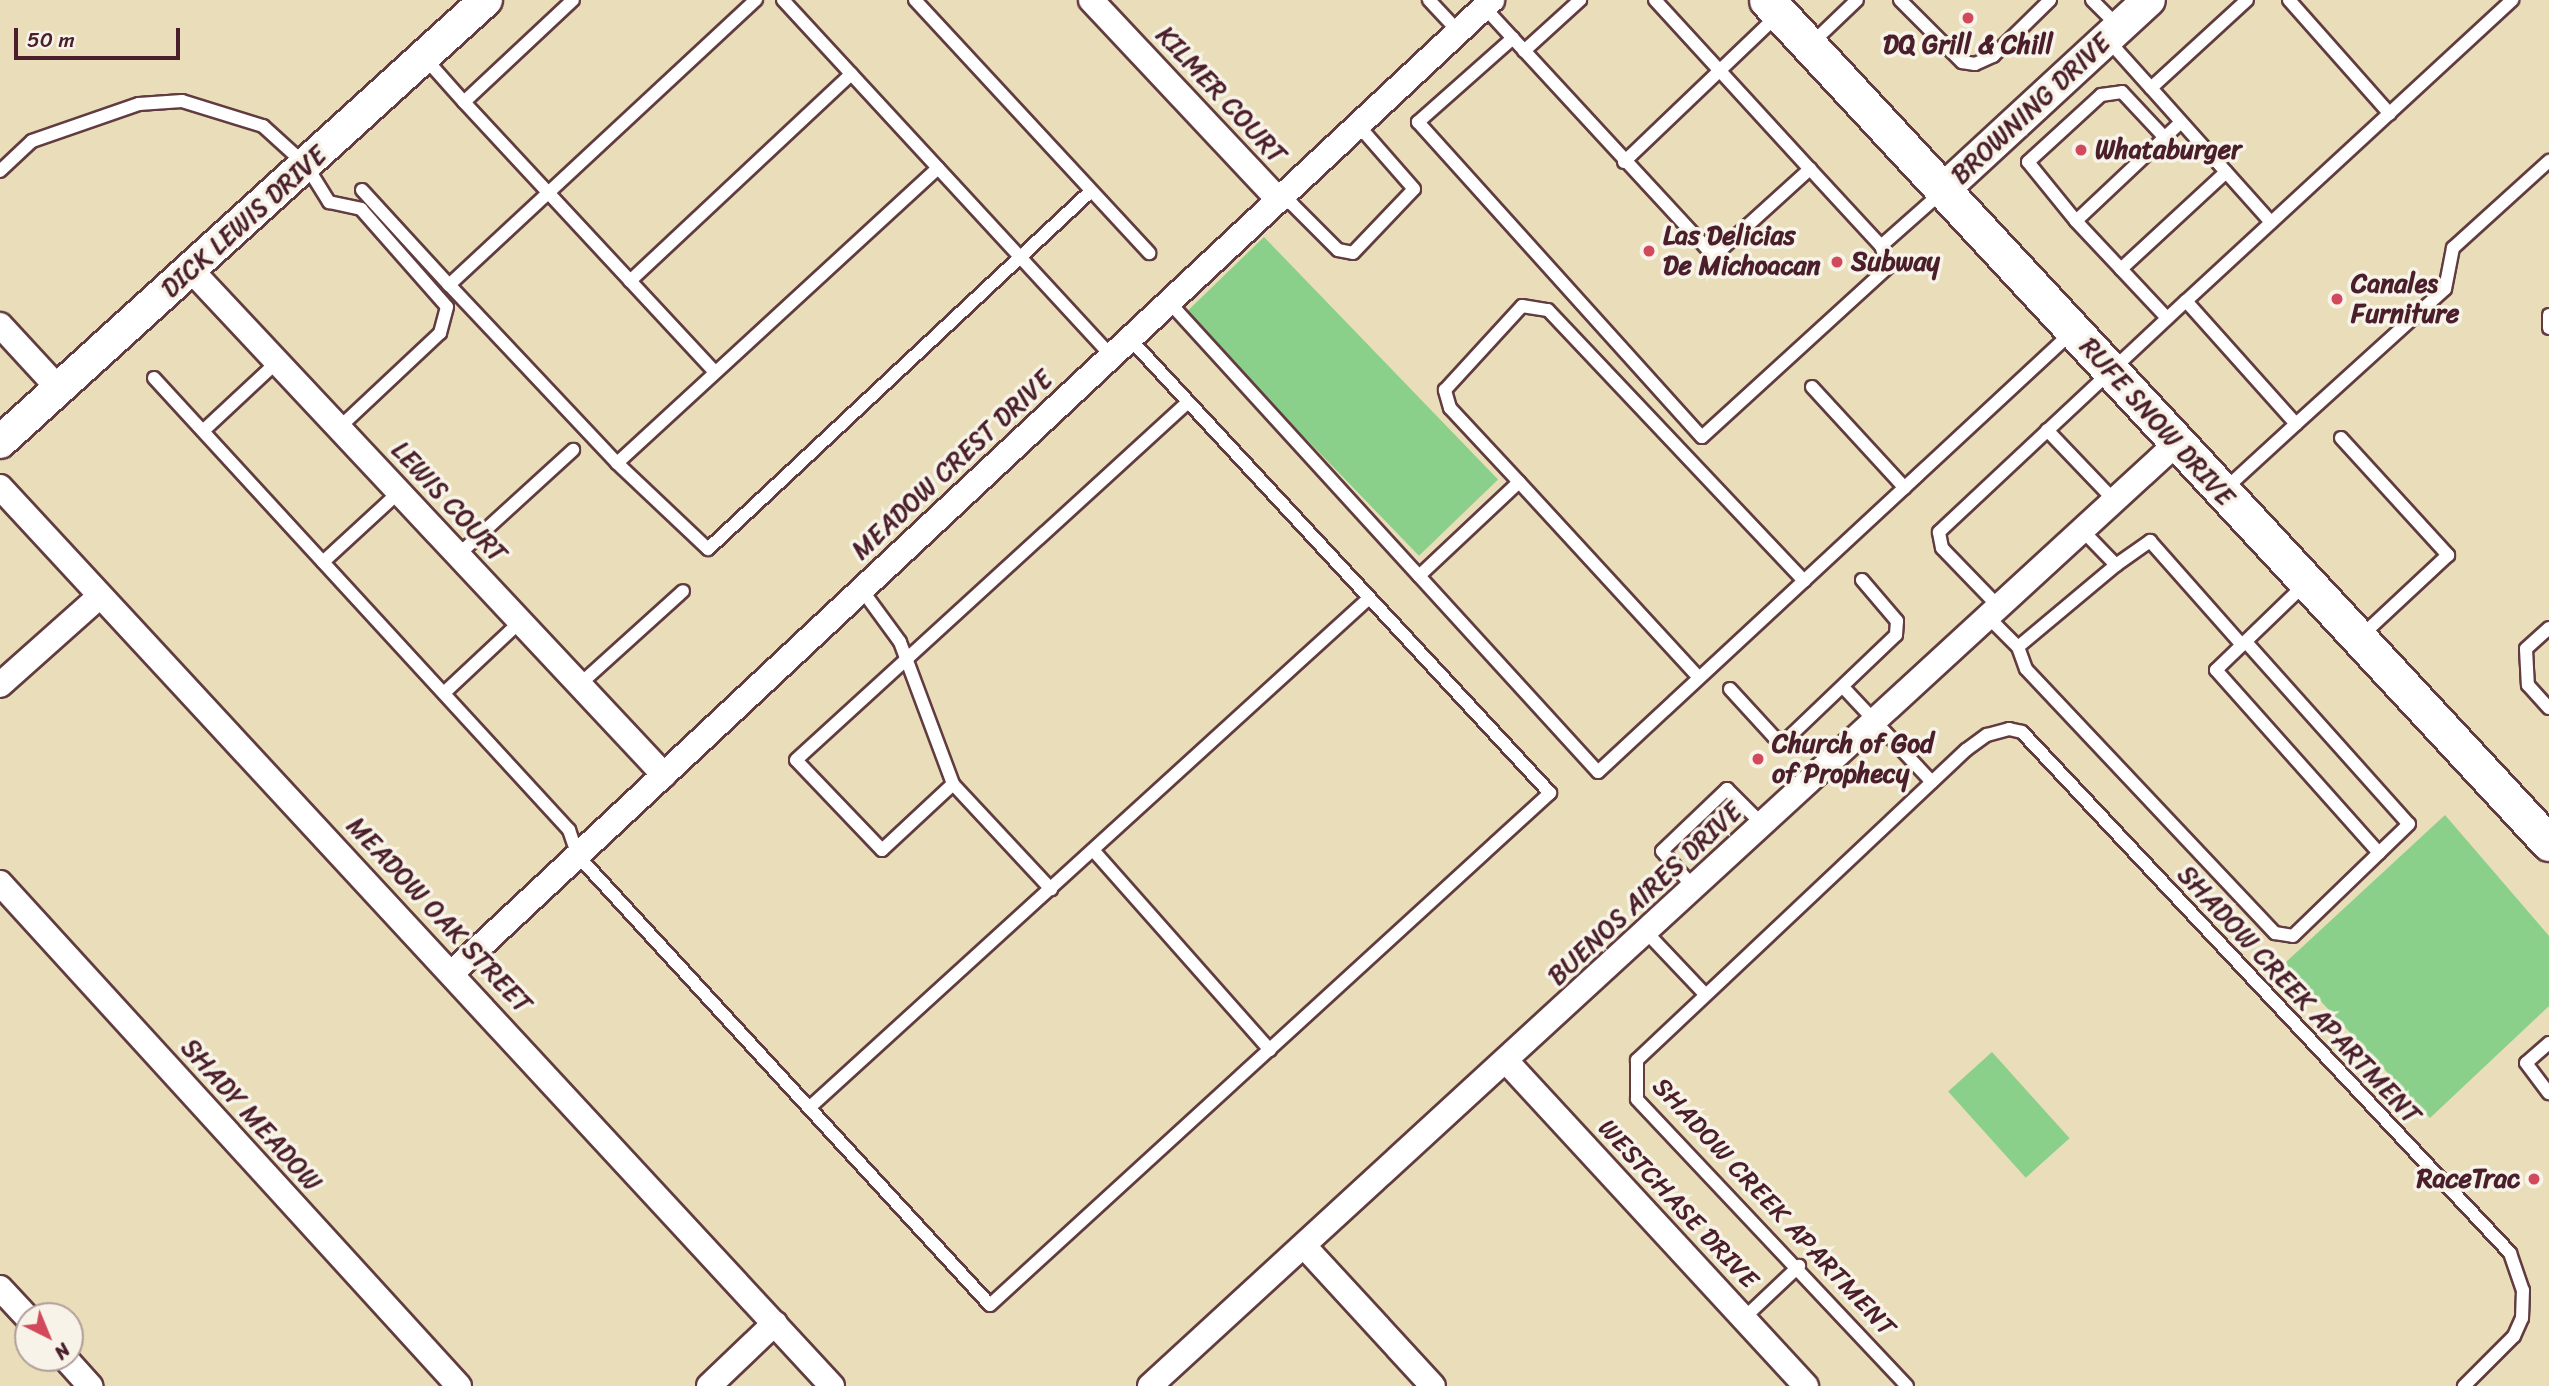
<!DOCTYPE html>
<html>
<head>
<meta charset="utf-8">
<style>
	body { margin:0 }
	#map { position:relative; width:2549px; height:1386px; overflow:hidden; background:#e9deb9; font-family:Sriracha,sans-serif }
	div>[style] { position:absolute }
	.green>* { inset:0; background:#8ad08a; transform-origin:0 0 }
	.roads { filter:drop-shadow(2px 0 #623c40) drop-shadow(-2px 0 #623c40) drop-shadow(0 2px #623c40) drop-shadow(0 -2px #623c40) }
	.service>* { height:12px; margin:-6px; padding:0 6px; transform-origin:6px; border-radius:6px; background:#fff }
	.minor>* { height:24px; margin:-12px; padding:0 12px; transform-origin:12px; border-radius:12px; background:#fff }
	.tertiary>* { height:32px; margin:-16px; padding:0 16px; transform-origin:16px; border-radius:16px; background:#fff }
	.secondary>* { height:35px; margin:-17.5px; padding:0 17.5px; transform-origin:17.5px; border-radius:17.5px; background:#fff }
	.dots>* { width:19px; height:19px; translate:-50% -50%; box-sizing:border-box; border:4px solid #f7f3e8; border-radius:50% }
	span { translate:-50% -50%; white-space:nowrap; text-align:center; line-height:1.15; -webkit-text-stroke:7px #f7f3e8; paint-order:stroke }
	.poi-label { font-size:26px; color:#4a1f2b; font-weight:700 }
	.left { translate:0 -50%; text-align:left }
	.right { translate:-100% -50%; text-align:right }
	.street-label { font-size:26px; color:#4a1f2b }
	.north { position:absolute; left:14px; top:1302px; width:70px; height:70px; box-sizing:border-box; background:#f7f3e8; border:2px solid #b29e9c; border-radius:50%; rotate:137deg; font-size:19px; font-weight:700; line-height:28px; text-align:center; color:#4a1f2b }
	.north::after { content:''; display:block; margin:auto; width:24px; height:32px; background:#d1495b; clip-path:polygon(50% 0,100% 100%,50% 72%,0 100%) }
	.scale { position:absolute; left:14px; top:28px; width:166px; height:32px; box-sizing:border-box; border:4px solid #4a1f2b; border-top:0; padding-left:9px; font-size:21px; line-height:24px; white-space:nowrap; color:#4a1f2b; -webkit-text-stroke:5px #f7f3e8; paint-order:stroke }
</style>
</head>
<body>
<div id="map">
	<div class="green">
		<div style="left:1264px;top:237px;width:337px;height:110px;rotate:46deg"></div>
		<div style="clip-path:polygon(2445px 815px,2549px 936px,2549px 1006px,2430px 1118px,2285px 963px)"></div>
		<div style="left:1992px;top:1052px;width:116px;height:59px;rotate:48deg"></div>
	</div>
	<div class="roads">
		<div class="service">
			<div style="left:783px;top:0;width:484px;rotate:47.3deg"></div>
			<div style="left:915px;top:0;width:345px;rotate:47.2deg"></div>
			<div style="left:1429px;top:0;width:42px;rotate:46.9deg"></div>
			<div style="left:1655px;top:0;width:229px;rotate:47.5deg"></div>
			<div style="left:1900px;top:0;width:88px;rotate:45deg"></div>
			<div style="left:1962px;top:62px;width:13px;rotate:9deg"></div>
			<div style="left:1975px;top:64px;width:20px;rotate:-24deg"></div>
			<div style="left:1993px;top:56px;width:80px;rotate:-44.5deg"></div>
			<div style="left:2092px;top:0;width:38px;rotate:45deg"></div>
			<div style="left:2289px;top:0;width:152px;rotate:48.5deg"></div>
			<div style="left:1484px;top:7px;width:339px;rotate:47.3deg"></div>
			<div style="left:1714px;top:256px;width:130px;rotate:-42.2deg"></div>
			<div style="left:1810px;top:169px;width:105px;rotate:47.3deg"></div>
			<div style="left:1881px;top:246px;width:83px;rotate:-41.6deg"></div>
			<div style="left:1513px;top:38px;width:127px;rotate:138.5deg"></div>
			<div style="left:1418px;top:122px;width:424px;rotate:48deg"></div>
			<div style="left:1702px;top:437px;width:252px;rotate:-42.4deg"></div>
			<div style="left:1888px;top:267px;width:22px;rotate:-108deg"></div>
			<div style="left:2107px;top:39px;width:66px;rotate:48.1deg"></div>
			<div style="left:2151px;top:88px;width:130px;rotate:-42.5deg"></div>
			<div style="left:1812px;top:43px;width:62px;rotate:-43.7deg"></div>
			<div style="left:1524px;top:51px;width:76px;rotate:-42.3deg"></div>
			<div style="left:424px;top:57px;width:60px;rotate:48.4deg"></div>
			<div style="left:464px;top:102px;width:149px;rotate:-43.1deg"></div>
			<div style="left:2151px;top:88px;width:180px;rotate:48.2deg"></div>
			<div style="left:464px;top:102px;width:367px;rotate:47.1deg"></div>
			<div style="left:1624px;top:162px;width:214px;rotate:-43.7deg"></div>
			<div style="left:938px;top:168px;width:436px;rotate:137.4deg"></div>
			<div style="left:617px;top:463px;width:125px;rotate:43.4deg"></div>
			<div style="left:708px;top:549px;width:524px;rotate:-43.07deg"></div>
			<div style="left:0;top:171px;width:44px;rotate:-43.2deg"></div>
			<div style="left:32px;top:141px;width:113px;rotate:-19.1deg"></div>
			<div style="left:139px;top:104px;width:43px;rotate:-4deg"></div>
			<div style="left:182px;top:101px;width:85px;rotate:17.2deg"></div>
			<div style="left:263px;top:126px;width:58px;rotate:42.2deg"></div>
			<div style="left:306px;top:165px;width:44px;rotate:58.1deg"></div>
			<div style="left:329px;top:202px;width:33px;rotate:12deg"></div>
			<div style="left:361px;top:209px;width:130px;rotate:48.7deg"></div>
			<div style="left:447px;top:307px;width:27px;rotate:105deg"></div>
			<div style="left:440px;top:333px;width:139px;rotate:136.8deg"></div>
			<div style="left:362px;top:190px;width:129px;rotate:47.5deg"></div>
			<div style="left:1279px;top:200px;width:14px;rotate:17deg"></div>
			<div style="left:1292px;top:204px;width:65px;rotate:45deg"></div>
			<div style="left:1338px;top:250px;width:15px;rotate:11deg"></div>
			<div style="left:1353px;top:253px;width:88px;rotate:-46.4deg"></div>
			<div style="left:1414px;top:189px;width:85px;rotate:-131.2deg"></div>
			<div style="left:2076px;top:221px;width:76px;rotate:-129.1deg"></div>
			<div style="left:2028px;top:162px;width:99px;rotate:-42.5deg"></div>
			<div style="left:2101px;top:95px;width:21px;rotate:-8deg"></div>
			<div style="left:2122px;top:92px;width:63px;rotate:46.9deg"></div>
			<div style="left:2121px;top:269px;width:66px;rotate:-133.2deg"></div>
			<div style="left:2076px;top:221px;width:144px;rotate:-43.3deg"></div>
			<div style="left:630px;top:281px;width:303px;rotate:-43.1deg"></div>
			<div style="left:1169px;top:302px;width:636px;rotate:47.61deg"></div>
			<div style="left:1598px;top:772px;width:645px;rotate:-42.86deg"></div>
			<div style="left:2549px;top:315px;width:13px;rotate:90deg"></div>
			<div style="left:2167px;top:318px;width:67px;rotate:-133.2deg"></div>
			<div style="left:2121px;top:269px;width:143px;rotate:-42.7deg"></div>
			<div style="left:154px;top:378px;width:614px;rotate:47.44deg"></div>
			<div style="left:569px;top:830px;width:28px;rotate:71deg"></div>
			<div style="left:578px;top:856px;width:609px;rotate:47.46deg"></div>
			<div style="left:990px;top:1305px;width:759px;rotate:-42.44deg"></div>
			<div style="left:1550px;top:793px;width:618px;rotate:-132.77deg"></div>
			<div style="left:1812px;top:387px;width:137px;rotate:47.4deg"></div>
			<div style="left:2296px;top:424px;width:201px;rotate:-42.2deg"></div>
			<div style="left:2445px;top:289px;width:42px;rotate:-79deg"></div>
			<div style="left:2453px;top:248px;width:130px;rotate:-42.2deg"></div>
			<div style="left:2047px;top:430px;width:97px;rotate:46.3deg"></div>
			<div style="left:203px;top:431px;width:101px;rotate:-43deg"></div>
			<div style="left:2341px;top:438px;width:159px;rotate:47.6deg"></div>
			<div style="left:2448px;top:555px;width:120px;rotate:137deg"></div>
			<div style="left:617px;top:463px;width:245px;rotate:-133.3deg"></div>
			<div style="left:449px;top:285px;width:419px;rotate:-42.9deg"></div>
			<div style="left:1519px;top:482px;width:266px;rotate:47.4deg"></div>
			<div style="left:2224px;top:490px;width:98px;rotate:-42.5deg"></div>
			<div style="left:2296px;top:424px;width:165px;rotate:-131.8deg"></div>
			<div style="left:2186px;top:301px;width:444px;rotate:-42.7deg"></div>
			<div style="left:2082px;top:530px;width:49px;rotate:45.8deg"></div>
			<div style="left:2116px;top:565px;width:42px;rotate:-35.2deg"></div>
			<div style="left:2150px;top:541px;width:139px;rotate:48.5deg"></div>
			<div style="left:458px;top:555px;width:156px;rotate:-42.4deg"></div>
			<div style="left:323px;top:562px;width:103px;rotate:-42.6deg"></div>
			<div style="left:1419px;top:576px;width:137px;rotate:-43.2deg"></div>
			<div style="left:1519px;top:482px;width:101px;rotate:-133deg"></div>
			<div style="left:1450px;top:408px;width:19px;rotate:-106deg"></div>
			<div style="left:1445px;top:390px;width:114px;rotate:-47.5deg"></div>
			<div style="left:1522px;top:306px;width:26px;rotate:9deg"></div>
			<div style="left:1548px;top:310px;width:373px;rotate:46.6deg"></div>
			<div style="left:862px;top:590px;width:64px;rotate:53.8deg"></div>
			<div style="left:900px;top:642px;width:152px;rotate:69.5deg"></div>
			<div style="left:953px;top:784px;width:144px;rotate:47deg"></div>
			<div style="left:1999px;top:607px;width:82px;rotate:-134deg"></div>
			<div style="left:1942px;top:548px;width:16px;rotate:-101deg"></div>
			<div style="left:1939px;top:532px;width:338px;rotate:-43.1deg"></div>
			<div style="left:1988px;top:617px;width:42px;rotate:45deg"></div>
			<div style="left:2018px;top:647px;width:23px;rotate:70deg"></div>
			<div style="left:2026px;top:669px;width:363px;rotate:46.7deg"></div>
			<div style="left:2275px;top:933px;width:18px;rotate:9deg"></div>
			<div style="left:2293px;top:936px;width:120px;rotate:-44deg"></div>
			<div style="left:2379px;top:853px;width:245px;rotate:-131.7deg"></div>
			<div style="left:2216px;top:670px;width:124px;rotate:-44deg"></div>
			<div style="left:2549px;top:628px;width:31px;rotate:138deg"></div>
			<div style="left:2526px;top:649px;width:36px;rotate:87deg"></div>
			<div style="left:2528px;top:685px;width:31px;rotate:48deg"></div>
			<div style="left:2246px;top:642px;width:244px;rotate:48.2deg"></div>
			<div style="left:2409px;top:824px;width:42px;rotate:136deg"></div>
			<div style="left:2018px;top:647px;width:128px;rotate:-39.9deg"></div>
			<div style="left:579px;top:685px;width:140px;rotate:-42.1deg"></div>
			<div style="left:1843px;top:687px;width:130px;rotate:46.9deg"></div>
			<div style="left:1730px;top:689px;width:65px;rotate:47.5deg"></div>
			<div style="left:1774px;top:737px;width:12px;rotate:14deg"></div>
			<div style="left:1786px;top:740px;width:152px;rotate:-43.7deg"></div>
			<div style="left:1896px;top:635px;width:14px;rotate:-86deg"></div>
			<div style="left:1897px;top:621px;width:54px;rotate:-130.5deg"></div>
			<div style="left:444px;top:693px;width:104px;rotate:-43.1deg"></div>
			<div style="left:953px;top:784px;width:97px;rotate:137.1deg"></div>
			<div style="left:882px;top:850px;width:124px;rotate:-133.7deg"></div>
			<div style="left:796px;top:760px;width:529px;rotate:-42.4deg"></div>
			<div style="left:1093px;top:850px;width:267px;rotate:48.5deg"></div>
			<div style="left:1695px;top:889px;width:50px;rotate:-131deg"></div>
			<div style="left:1662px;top:851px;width:90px;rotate:-43.6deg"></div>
			<div style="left:1727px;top:789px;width:51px;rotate:45deg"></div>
			<div style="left:1648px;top:934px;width:80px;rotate:46.5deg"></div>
			<div style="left:2549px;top:1043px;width:30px;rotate:139deg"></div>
			<div style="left:2526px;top:1063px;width:38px;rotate:53deg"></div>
			<div style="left:809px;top:1108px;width:757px;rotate:-42.32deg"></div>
			<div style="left:1744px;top:1318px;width:76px;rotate:-43.4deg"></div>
			<div style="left:1907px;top:1386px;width:394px;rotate:-133.3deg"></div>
			<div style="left:1637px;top:1099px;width:39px;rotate:-90deg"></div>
			<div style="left:1637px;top:1060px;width:452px;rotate:-43.3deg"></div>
			<div style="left:1966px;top:750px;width:26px;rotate:-36deg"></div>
			<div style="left:1987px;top:735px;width:23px;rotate:-15deg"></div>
			<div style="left:2009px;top:729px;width:13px;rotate:13deg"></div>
			<div style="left:2022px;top:732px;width:714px;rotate:46.87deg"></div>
			<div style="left:2510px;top:1253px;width:39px;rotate:71deg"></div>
			<div style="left:2523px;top:1290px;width:28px;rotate:92deg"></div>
			<div style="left:2522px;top:1318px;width:20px;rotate:114deg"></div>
			<div style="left:2514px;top:1336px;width:71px;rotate:135deg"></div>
		</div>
		<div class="minor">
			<div style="left:1091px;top:0;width:274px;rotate:46.8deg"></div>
			<div style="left:191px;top:270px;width:692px;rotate:46.87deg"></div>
			<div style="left:0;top:325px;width:87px;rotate:47.3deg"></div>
			<div style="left:0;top:487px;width:1225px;rotate:47.22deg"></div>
			<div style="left:0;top:685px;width:134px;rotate:-41.7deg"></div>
			<div style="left:0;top:883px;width:681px;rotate:47.62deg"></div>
			<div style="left:453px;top:972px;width:1423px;rotate:-43.09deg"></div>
			<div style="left:1507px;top:1062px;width:441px;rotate:47.3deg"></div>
			<div style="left:1305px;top:1247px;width:189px;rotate:47.4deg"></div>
			<div style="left:0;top:1288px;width:41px;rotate:47deg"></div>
			<div style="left:65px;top:1358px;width:38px;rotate:48deg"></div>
			<div style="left:709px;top:1386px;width:91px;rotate:-43.7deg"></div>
			<div style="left:1150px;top:1386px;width:1394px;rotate:-42.56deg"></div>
		</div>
		<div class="tertiary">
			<div style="left:1943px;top:190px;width:280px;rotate:-42.7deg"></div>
			<div style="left:0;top:442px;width:657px;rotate:-42.29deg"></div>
		</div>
		<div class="secondary">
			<div style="left:1767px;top:0;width:1150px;rotate:47.15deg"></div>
		</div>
	</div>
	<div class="dots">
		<div style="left:1968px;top:18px;background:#d1495b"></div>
		<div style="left:2081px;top:150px;background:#d1495b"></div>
		<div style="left:1649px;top:251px;background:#d1495b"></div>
		<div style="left:1837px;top:262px;background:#d1495b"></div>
		<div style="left:2337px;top:299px;background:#d1495b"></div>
		<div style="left:1758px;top:759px;background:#d1495b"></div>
		<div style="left:2534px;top:1179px;background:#d1495b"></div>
	</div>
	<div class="poi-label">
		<span style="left:1968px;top:45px">DQ Grill &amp; Chill</span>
		<span class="left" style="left:2095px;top:150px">Whataburger</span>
		<span class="left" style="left:1663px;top:251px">Las Delicias<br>De Michoacan</span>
		<span class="left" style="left:1851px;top:262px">Subway</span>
		<span class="left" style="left:2351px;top:299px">Canales<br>Furniture</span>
		<span class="left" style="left:1772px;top:759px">Church of God<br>of Prophecy</span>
		<span class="right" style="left:2520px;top:1179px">RaceTrac</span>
	</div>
	<div class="street-label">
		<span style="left:1221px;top:95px;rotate:47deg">KILMER COURT</span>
		<span style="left:2031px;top:109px;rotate:-43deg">BROWNING DRIVE</span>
		<span style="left:244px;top:222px;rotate:-42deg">DICK LEWIS DRIVE</span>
		<span style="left:2157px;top:422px;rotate:48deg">RUFE SNOW DRIVE</span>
		<span style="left:952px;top:465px;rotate:-43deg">MEADOW CREST DRIVE</span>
		<span style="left:449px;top:502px;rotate:47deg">LEWIS COURT</span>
		<span style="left:1645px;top:894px;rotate:-43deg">BUENOS AIRES DRIVE</span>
		<span style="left:439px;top:915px;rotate:47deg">MEADOW OAK STREET</span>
		<span style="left:2299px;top:995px;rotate:47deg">SHADOW CREEK APARTMENT</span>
		<span style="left:251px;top:1115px;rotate:48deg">SHADY MEADOW</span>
		<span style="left:1678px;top:1204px;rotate:47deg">WESTCHASE DRIVE</span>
		<span style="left:1774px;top:1207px;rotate:47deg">SHADOW CREEK APARTMENT</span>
	</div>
	<div class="north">N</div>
	<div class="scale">50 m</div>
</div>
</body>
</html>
